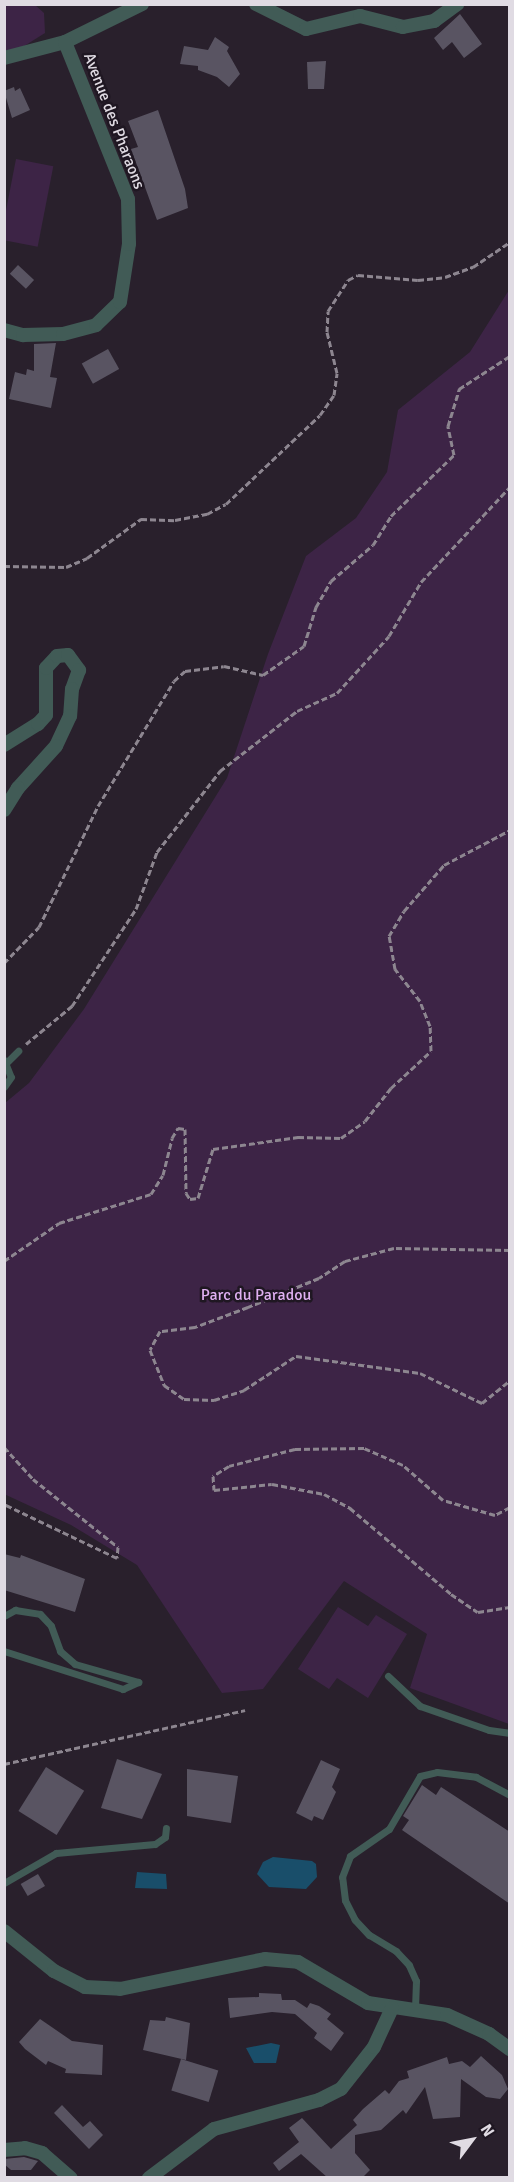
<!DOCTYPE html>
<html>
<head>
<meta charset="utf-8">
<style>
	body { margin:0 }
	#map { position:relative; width:514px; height:2182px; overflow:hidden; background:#29202c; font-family:Signika,sans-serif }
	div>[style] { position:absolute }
	.green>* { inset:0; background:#3d2446; transform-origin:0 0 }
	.water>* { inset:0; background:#194e6a }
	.building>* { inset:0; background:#595462; transform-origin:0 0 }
	.path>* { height:3px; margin-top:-1.5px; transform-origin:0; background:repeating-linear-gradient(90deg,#8d8690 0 6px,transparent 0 9px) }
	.lane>* { height:7px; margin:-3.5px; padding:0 3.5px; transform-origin:3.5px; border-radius:3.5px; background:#415b56 }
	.street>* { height:14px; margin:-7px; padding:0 7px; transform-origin:7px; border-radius:7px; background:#415b56 }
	span { translate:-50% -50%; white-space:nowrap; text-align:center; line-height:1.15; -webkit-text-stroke:5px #1f1722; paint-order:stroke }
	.street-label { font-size:16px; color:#e0dbe3 }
	.park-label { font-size:16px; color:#dfb0f1 }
	.frame { position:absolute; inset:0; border:6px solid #e0dbe3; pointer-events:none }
	.north { position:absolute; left:442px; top:2110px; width:60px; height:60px; -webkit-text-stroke:4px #1f1722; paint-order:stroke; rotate:58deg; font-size:16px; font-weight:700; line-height:24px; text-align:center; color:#e0dbe3 }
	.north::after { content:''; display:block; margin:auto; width:21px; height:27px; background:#e0dbe3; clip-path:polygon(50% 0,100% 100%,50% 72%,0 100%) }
</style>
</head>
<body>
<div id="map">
	<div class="green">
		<div style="clip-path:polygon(5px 5px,35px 5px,44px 13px,45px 33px,5px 58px)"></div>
		<div style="left:16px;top:159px;width:38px;height:82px;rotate:11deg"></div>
		<div style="clip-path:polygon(509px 290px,509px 1724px,410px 1688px,427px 1634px,344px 1581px,263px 1689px,222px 1693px,137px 1565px,71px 1525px,4px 1494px,5px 1103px,29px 1083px,84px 1009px,227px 778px,268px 654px,306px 556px,356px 518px,387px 472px,398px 410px,470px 352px)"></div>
		<div style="clip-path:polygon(338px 1607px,368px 1626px,376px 1615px,407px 1634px,368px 1698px,337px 1678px,329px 1689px,298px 1669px)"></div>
	</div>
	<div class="water">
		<div style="clip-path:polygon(273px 1857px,312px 1861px,316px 1864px,317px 1877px,306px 1889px,269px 1887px,257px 1874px,263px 1862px)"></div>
		<div style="clip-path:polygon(137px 1872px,166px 1874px,167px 1889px,135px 1888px)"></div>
		<div style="clip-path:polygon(271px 2043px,280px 2045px,276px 2063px,254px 2063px,246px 2048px)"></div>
	</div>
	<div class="building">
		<div style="clip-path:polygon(460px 14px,482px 44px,464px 58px,452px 42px,443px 50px,434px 38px)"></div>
		<div style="clip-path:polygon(215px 37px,229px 47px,227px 51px,240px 74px,229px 87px,217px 77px,198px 70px,198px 66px,180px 64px,184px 46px,208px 50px)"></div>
		<div style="clip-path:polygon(326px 61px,324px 89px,308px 89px,307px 62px)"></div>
		<div style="clip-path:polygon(14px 87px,15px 91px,20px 88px,30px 110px,12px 118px,4px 91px)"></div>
		<div style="clip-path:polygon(158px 110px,185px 189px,188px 208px,157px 220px,131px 149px,138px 147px,128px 121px)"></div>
		<div style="left:18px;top:265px;width:22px;height:12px;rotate:43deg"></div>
		<div style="clip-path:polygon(56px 343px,50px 377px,57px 378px,51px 408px,9px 399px,15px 372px,26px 375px,27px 369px,34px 371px,34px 344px)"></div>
		<div style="left:108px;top:349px;width:23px;height:30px;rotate:61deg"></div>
		<div style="clip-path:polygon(4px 1554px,20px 1558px,21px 1555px,85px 1579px,75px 1612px,4px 1590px)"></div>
		<div style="clip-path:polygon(117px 1759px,162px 1774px,142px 1819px,101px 1808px)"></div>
		<div style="clip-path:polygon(321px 1760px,340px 1769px,332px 1787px,336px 1792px,323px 1820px,314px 1816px,312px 1821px,296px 1813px)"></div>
		<div style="left:46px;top:1767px;width:45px;height:52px;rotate:32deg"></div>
		<div style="clip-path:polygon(187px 1769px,238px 1776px,231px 1823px,187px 1816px)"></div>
		<div style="clip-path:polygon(422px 1785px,436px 1795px,441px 1787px,510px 1832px,510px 1904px,402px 1830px,409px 1820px,403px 1816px)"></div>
		<div style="left:38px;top:1874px;width:14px;height:20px;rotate:60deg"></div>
		<div style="clip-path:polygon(259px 1993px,281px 1994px,282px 2000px,295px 2000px,307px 2008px,310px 2003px,319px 2006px,331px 2014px,327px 2019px,344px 2033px,331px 2051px,314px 2038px,317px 2033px,295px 2014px,272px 2012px,230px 2018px,228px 1998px,259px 1997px)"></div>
		<div style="clip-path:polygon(166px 2017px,190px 2023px,186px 2060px,143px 2050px,150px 2020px,165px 2021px)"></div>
		<div style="clip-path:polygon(40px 2019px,72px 2041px,103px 2045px,102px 2075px,65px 2073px,66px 2069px,48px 2061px,46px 2065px,25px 2049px,19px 2042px)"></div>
		<div style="clip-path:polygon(481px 2056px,502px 2075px,508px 2089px,500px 2099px,486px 2097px,461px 2079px,460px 2117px,433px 2119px,425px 2087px,406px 2114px,403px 2110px,381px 2130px,355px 2135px,355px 2153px,370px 2170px,362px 2178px,328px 2178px,301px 2154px,279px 2171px,273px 2163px,299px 2142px,289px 2128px,302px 2118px,331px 2149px,357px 2125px,353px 2120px,363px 2109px,385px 2090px,389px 2094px,399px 2081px,409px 2078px,407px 2071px,447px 2057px,449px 2064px,462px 2061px,470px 2067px)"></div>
		<div style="left:181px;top:2059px;width:39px;height:33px;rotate:17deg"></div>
		<div style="clip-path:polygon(62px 2105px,83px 2127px,90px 2121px,103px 2135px,89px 2149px,54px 2113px)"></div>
		<div style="clip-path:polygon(24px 2157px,38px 2161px,31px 2170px,11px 2170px,4px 2164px,4px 2159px)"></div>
	</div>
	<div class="path">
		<div style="left:4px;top:566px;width:62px;rotate:0.9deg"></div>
		<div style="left:66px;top:567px;width:23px;rotate:-23deg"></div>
		<div style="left:87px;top:558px;width:67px;rotate:-35.8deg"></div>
		<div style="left:141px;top:519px;width:34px;rotate:2deg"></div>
		<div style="left:175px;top:520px;width:33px;rotate:-11deg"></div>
		<div style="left:207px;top:514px;width:21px;rotate:-28deg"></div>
		<div style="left:226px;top:504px;width:129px;rotate:-43.4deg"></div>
		<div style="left:320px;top:415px;width:24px;rotate:-55deg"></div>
		<div style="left:334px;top:395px;width:22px;rotate:-82deg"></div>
		<div style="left:337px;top:373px;width:42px;rotate:-103.7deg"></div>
		<div style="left:327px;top:332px;width:21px;rotate:-87deg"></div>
		<div style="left:328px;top:311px;width:37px;rotate:-57deg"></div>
		<div style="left:348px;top:280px;width:11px;rotate:-27deg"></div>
		<div style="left:358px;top:275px;width:60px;rotate:4.8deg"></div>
		<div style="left:418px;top:280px;width:27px;rotate:-6deg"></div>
		<div style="left:445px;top:277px;width:30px;rotate:-20deg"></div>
		<div style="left:473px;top:267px;width:45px;rotate:-34deg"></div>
		<div style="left:4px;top:963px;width:50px;rotate:-45.8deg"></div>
		<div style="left:39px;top:927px;width:135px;rotate:-64deg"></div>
		<div style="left:98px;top:806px;width:146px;rotate:-58.7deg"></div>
		<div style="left:174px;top:681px;width:15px;rotate:-42deg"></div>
		<div style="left:185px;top:671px;width:39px;rotate:-7deg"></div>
		<div style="left:224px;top:666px;width:40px;rotate:13deg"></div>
		<div style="left:263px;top:675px;width:50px;rotate:-35.3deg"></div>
		<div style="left:304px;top:646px;width:41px;rotate:-72.9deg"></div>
		<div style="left:316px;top:607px;width:30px;rotate:-60deg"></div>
		<div style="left:331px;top:581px;width:55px;rotate:-40.6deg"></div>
		<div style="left:373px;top:545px;width:34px;rotate:-58deg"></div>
		<div style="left:391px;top:516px;width:88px;rotate:-44.1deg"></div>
		<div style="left:454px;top:455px;width:30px;rotate:-102deg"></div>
		<div style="left:448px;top:426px;width:39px;rotate:-73deg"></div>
		<div style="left:459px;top:389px;width:61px;rotate:-32.9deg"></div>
		<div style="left:26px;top:1044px;width:60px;rotate:-39.6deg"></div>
		<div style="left:72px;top:1006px;width:116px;rotate:-56.6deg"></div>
		<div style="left:136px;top:909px;width:61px;rotate:-69.8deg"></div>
		<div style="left:157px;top:852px;width:103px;rotate:-52.1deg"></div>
		<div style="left:220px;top:771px;width:98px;rotate:-37.9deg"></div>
		<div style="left:297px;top:711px;width:44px;rotate:-24.2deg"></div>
		<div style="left:337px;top:693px;width:77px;rotate:-47.6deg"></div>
		<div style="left:389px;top:636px;width:63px;rotate:-59.3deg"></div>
		<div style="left:421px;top:582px;width:130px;rotate:-46.9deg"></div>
		<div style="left:510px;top:1250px;width:116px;rotate:-179deg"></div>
		<div style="left:394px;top:1248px;width:51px;rotate:165.1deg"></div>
		<div style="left:345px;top:1261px;width:31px;rotate:147deg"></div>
		<div style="left:319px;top:1278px;width:77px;rotate:157.8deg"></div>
		<div style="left:248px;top:1307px;width:57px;rotate:159.3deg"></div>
		<div style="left:195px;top:1327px;width:35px;rotate:173deg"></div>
		<div style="left:160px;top:1331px;width:21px;rotate:118deg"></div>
		<div style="left:150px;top:1350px;width:38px;rotate:68deg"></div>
		<div style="left:164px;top:1385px;width:24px;rotate:35deg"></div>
		<div style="left:184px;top:1399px;width:30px;rotate:2deg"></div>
		<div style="left:214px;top:1400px;width:32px;rotate:-18deg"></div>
		<div style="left:244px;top:1390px;width:62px;rotate:-33.2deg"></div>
		<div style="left:296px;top:1356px;width:125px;rotate:7.8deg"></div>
		<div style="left:420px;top:1373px;width:69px;rotate:25.8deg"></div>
		<div style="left:482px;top:1403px;width:36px;rotate:-39deg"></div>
		<div style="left:4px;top:1261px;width:67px;rotate:-34.6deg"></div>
		<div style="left:59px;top:1223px;width:96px;rotate:-17.5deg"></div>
		<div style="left:151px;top:1194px;width:22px;rotate:-58deg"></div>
		<div style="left:163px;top:1175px;width:38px;rotate:-76deg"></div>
		<div style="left:172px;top:1138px;width:12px;rotate:-59deg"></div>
		<div style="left:178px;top:1128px;width:7px;rotate:8deg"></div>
		<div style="left:185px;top:1129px;width:64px;rotate:89.1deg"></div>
		<div style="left:186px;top:1193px;width:7px;rotate:56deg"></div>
		<div style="left:190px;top:1199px;width:8px;rotate:-7deg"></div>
		<div style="left:198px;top:1198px;width:51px;rotate:-73deg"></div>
		<div style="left:213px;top:1149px;width:86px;rotate:-8deg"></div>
		<div style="left:298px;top:1137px;width:43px;rotate:1.3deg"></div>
		<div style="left:341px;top:1138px;width:29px;rotate:-35deg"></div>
		<div style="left:365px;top:1121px;width:42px;rotate:-51.8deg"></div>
		<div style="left:391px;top:1088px;width:54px;rotate:-42.8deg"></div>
		<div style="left:431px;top:1051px;width:25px;rotate:-92deg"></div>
		<div style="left:430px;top:1026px;width:27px;rotate:-112deg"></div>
		<div style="left:420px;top:1001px;width:41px;rotate:-128deg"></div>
		<div style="left:395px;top:969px;width:34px;rotate:-100deg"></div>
		<div style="left:389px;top:936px;width:29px;rotate:-59deg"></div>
		<div style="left:404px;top:911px;width:61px;rotate:-49deg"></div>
		<div style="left:444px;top:865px;width:75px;rotate:-27.9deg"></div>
		<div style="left:4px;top:1447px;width:43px;rotate:47.8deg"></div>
		<div style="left:33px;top:1479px;width:109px;rotate:38.7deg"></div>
		<div style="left:118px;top:1547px;width:11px;rotate:95deg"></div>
		<div style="left:117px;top:1558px;width:125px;rotate:-154.5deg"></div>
		<div style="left:510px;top:1507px;width:17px;rotate:152deg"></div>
		<div style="left:495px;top:1515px;width:54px;rotate:-163.9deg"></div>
		<div style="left:443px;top:1500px;width:53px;rotate:-138.8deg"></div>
		<div style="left:403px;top:1465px;width:43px;rotate:-156.4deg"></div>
		<div style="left:364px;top:1448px;width:69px;rotate:179.2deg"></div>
		<div style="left:295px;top:1449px;width:68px;rotate:165.6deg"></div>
		<div style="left:229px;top:1466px;width:19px;rotate:148deg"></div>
		<div style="left:213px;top:1476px;width:14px;rotate:86deg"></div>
		<div style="left:214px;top:1490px;width:58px;rotate:-5.9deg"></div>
		<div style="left:272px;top:1484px;width:53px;rotate:10.9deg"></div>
		<div style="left:324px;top:1494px;width:30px;rotate:28deg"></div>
		<div style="left:350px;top:1508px;width:133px;rotate:40.4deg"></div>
		<div style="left:451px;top:1594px;width:32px;rotate:34deg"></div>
		<div style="left:478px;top:1612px;width:32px;rotate:-9deg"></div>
		<div style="left:4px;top:1764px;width:247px;rotate:-12.6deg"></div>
	</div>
	<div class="lane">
		<div style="left:4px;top:1060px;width:18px;rotate:68deg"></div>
		<div style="left:11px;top:1077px;width:12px;rotate:125deg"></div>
		<div style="left:7px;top:1062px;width:16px;rotate:-45deg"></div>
		<div style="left:4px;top:1616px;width:13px;rotate:-29deg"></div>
		<div style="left:15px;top:1610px;width:25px;rotate:9deg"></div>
		<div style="left:40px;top:1614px;width:16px;rotate:47deg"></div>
		<div style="left:51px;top:1626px;width:27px;rotate:70deg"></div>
		<div style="left:60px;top:1651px;width:20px;rotate:41deg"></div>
		<div style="left:75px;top:1664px;width:66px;rotate:15.9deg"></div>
		<div style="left:138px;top:1682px;width:17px;rotate:155deg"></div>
		<div style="left:123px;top:1689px;width:125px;rotate:-162.3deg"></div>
		<div style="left:388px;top:1676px;width:44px;rotate:43.2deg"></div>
		<div style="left:420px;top:1706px;width:73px;rotate:19.2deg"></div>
		<div style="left:489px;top:1730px;width:21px;rotate:8deg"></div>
		<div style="left:4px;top:1883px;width:60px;rotate:-30deg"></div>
		<div style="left:56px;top:1853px;width:99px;rotate:-5.2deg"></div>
		<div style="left:155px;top:1844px;width:12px;rotate:-35deg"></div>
		<div style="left:165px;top:1837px;width:9px;rotate:-84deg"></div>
		<div style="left:415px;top:2009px;width:28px;rotate:-88deg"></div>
		<div style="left:416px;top:1981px;width:17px;rotate:-114deg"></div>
		<div style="left:409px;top:1965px;width:19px;rotate:-133deg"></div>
		<div style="left:396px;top:1951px;width:31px;rotate:-149deg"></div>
		<div style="left:369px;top:1935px;width:21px;rotate:-133deg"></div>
		<div style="left:355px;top:1920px;width:22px;rotate:-117deg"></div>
		<div style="left:345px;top:1900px;width:23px;rotate:-97deg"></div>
		<div style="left:342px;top:1877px;width:22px;rotate:-69deg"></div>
		<div style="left:350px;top:1856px;width:47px;rotate:-34.7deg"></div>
		<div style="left:389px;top:1829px;width:61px;rotate:-59.7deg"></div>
		<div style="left:420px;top:1776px;width:17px;rotate:-13deg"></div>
		<div style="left:437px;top:1772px;width:39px;rotate:7deg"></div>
		<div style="left:476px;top:1777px;width:38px;rotate:28deg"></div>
	</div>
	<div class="street">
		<div style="left:256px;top:4px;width:56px;rotate:26.6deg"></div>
		<div style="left:306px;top:29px;width:56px;rotate:-13.5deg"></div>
		<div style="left:360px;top:16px;width:44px;rotate:14.3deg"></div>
		<div style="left:403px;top:27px;width:32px;rotate:-11deg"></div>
		<div style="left:434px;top:21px;width:29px;rotate:-36deg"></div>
		<div style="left:4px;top:58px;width:63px;rotate:-14.7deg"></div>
		<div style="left:65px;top:42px;width:86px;rotate:-26.3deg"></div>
		<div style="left:4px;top:330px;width:20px;rotate:15deg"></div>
		<div style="left:23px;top:335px;width:40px;rotate:-1.4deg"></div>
		<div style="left:63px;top:334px;width:34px;rotate:-15deg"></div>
		<div style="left:96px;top:325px;width:33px;rotate:-44deg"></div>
		<div style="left:120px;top:302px;width:59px;rotate:-81.2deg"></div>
		<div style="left:129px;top:244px;width:45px;rotate:-91.3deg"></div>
		<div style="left:128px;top:199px;width:169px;rotate:-111.9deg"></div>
		<div style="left:4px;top:745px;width:40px;rotate:-32deg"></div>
		<div style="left:38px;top:724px;width:12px;rotate:-48deg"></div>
		<div style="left:46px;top:715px;width:47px;rotate:-90deg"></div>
		<div style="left:46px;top:668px;width:16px;rotate:-47deg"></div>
		<div style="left:57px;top:656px;width:11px;rotate:-5deg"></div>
		<div style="left:68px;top:655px;width:19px;rotate:54deg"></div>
		<div style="left:79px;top:670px;width:20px;rotate:110deg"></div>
		<div style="left:72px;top:689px;width:27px;rotate:94deg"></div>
		<div style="left:70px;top:716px;width:33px;rotate:115deg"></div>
		<div style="left:56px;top:746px;width:57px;rotate:132.1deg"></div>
		<div style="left:18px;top:788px;width:26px;rotate:122deg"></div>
		<div style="left:4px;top:1931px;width:64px;rotate:38.7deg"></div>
		<div style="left:54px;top:1971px;width:35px;rotate:27deg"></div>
		<div style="left:85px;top:1987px;width:35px;rotate:3deg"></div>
		<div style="left:120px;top:1989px;width:148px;rotate:-11.7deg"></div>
		<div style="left:265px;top:1959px;width:33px;rotate:5deg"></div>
		<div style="left:298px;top:1962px;width:81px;rotate:30.4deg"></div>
		<div style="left:368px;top:2003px;width:80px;rotate:8.6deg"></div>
		<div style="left:447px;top:2015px;width:46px;rotate:24.3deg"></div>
		<div style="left:489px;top:2034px;width:26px;rotate:36deg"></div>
		<div style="left:4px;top:2150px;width:21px;rotate:-5deg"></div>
		<div style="left:25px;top:2148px;width:18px;rotate:16deg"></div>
		<div style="left:42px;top:2153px;width:38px;rotate:41deg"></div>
		<div style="left:149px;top:2178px;width:81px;rotate:-37deg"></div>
		<div style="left:214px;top:2129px;width:109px;rotate:-15.4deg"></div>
		<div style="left:319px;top:2100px;width:25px;rotate:-27deg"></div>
		<div style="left:341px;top:2089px;width:53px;rotate:-51.8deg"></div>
		<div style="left:374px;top:2047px;width:43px;rotate:-65.2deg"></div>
	</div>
	<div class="street-label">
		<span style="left:114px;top:121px;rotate:69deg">Avenue des Pharaons</span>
	</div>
	<div class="park-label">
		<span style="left:256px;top:1295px">Parc du Paradou</span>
	</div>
	<div class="frame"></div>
	<div class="north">N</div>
</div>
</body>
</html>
